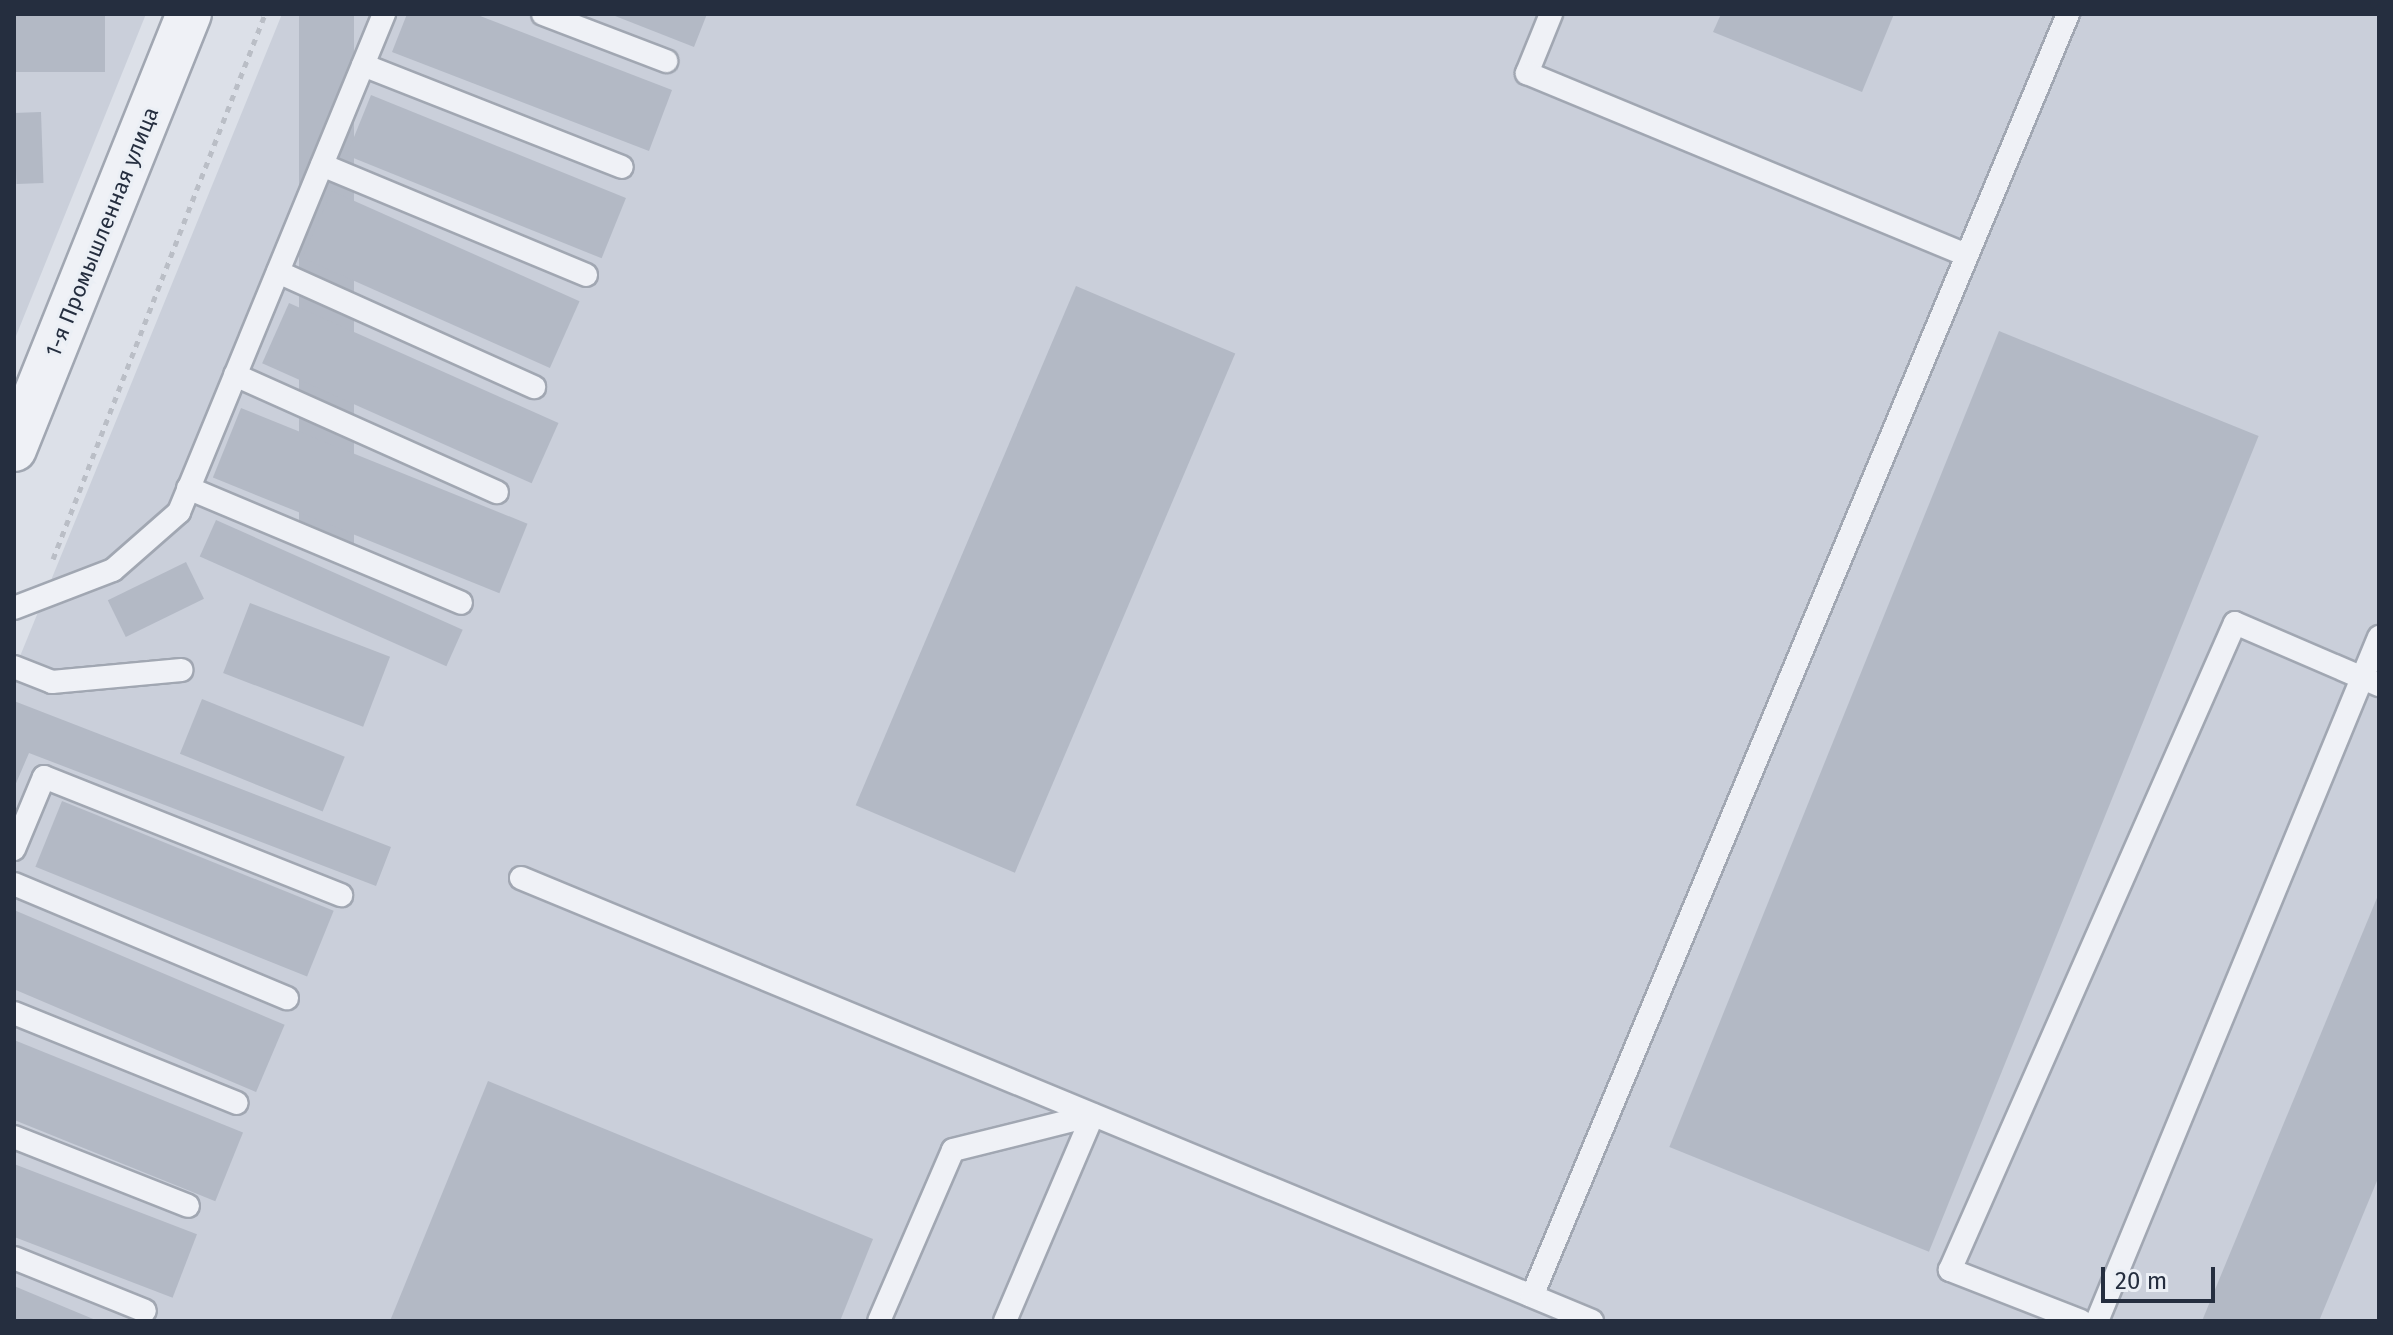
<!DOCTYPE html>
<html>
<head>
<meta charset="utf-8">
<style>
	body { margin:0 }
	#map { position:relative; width:2393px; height:1335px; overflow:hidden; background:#dce0e8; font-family:"Fira Sans",sans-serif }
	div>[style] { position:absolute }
	.built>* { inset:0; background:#cacfda }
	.building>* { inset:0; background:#b3b9c5; transform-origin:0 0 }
	.path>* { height:5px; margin-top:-2.5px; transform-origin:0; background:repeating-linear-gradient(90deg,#babec6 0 6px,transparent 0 12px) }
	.roads { filter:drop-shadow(2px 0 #a1a7b2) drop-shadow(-2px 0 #a1a7b2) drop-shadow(0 2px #a1a7b2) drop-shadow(0 -2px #a1a7b2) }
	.service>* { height:22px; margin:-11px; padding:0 11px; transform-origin:11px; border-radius:11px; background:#eff1f6 }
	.minor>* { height:44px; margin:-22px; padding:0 22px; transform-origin:22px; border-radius:22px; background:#eff1f6 }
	span { translate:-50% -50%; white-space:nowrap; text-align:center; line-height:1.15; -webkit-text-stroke:6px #ebeff5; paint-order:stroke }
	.street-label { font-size:22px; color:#252e3f }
	.frame { position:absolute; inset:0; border:16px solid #252e3f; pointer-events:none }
	.scale { position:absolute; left:2101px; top:1267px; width:114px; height:36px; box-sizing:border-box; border:4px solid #252e3f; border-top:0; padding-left:10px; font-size:24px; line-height:28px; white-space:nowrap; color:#252e3f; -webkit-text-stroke:6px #ebeff5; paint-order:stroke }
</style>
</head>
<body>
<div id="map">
	<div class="built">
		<div style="clip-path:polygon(14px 14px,146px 14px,14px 341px)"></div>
		<div style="clip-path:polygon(282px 14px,2379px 14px,2379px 1321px,14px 1321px,14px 671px)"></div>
	</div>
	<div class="building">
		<div style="left:14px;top:14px;width:91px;height:58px"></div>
		<div style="left:299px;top:14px;width:55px;height:535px"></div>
		<div style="clip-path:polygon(407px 14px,475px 14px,672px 90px,649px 151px,392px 52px)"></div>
		<div style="clip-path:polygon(610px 14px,707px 14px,694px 47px)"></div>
		<div style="clip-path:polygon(1721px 14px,1894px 14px,1862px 92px,1713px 32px)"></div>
		<div style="left:371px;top:95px;width:275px;height:65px;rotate:22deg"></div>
		<div style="left:41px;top:112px;width:71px;height:27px;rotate:88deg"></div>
		<div style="left:332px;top:191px;width:271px;height:73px;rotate:24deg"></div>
		<div style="left:1076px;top:286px;width:173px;height:564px;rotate:23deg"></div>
		<div style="left:289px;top:303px;width:295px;height:66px;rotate:24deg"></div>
		<div style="left:1999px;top:331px;width:280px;height:880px;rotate:22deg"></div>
		<div style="left:241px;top:408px;width:309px;height:75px;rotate:22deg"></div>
		<div style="left:216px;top:520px;width:270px;height:40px;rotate:24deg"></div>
		<div style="left:186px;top:562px;width:41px;height:87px;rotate:64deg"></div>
		<div style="left:250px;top:603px;width:150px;height:75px;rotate:21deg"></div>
		<div style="left:202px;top:699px;width:154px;height:59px;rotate:22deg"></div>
		<div style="clip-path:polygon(14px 701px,391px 847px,376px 886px,29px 753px,14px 788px)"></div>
		<div style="left:62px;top:801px;width:293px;height:71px;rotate:22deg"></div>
		<div style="clip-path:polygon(2379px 893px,2379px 1176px,2319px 1321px,2202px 1321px)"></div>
		<div style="left:14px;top:910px;width:294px;height:73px;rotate:23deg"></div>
		<div style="left:14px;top:1040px;width:247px;height:74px;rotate:22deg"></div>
		<div style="clip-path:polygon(488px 1081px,873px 1239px,840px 1321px,390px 1321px)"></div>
		<div style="left:14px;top:1164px;width:196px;height:68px;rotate:21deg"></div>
		<div style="clip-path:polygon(14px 1286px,98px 1321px,14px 1321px)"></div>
	</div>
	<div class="path">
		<div style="left:53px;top:559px;width:585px;rotate:-68.74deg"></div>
	</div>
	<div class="roads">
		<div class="service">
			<div style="left:543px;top:14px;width:132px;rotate:20.9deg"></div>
			<div style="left:1551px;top:14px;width:64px;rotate:112.1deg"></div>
			<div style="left:1527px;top:73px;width:476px;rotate:22.5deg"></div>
			<div style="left:363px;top:65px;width:278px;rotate:21.5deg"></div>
			<div style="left:322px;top:165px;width:286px;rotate:22.6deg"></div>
			<div style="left:278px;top:272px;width:281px;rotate:24.2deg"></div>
			<div style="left:235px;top:375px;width:287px;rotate:24.1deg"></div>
			<div style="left:188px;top:488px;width:296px;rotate:22.8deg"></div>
			<div style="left:14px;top:608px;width:106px;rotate:-21deg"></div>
			<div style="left:113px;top:570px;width:88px;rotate:-41.3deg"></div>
			<div style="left:179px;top:512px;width:539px;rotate:-67.63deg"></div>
			<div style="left:14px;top:667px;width:41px;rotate:21.5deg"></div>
			<div style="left:52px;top:682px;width:130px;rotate:-5.3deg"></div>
			<div style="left:14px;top:849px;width:78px;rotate:-67.4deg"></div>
			<div style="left:44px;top:777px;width:320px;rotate:21.7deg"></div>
			<div style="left:521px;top:878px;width:1159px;rotate:22.47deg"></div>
			<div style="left:14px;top:884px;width:296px;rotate:22.7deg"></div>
			<div style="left:14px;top:1013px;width:240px;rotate:22deg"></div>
			<div style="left:14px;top:1137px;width:187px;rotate:21.6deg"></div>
			<div style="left:14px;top:1258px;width:141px;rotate:22deg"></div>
			<div style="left:1532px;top:1296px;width:1390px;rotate:-67.31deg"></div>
			<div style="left:879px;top:1321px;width:186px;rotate:-66.6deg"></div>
			<div style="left:953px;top:1150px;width:144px;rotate:-14deg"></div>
			<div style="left:1005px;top:1321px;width:224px;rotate:-66.9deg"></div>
			<div style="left:2081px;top:1321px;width:141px;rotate:-158.7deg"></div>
			<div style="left:1950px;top:1270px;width:707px;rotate:-66.23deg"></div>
			<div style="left:2235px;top:623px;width:157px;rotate:23.3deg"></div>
			<div style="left:2097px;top:1321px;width:740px;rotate:-67.59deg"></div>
		</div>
		<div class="minor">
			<div style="left:14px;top:449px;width:469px;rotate:-68.1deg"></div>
		</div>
	</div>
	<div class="street-label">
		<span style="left:102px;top:232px;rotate:-68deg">1-я Промышленная улица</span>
	</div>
	<div class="frame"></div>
	<div class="scale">20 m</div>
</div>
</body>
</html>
